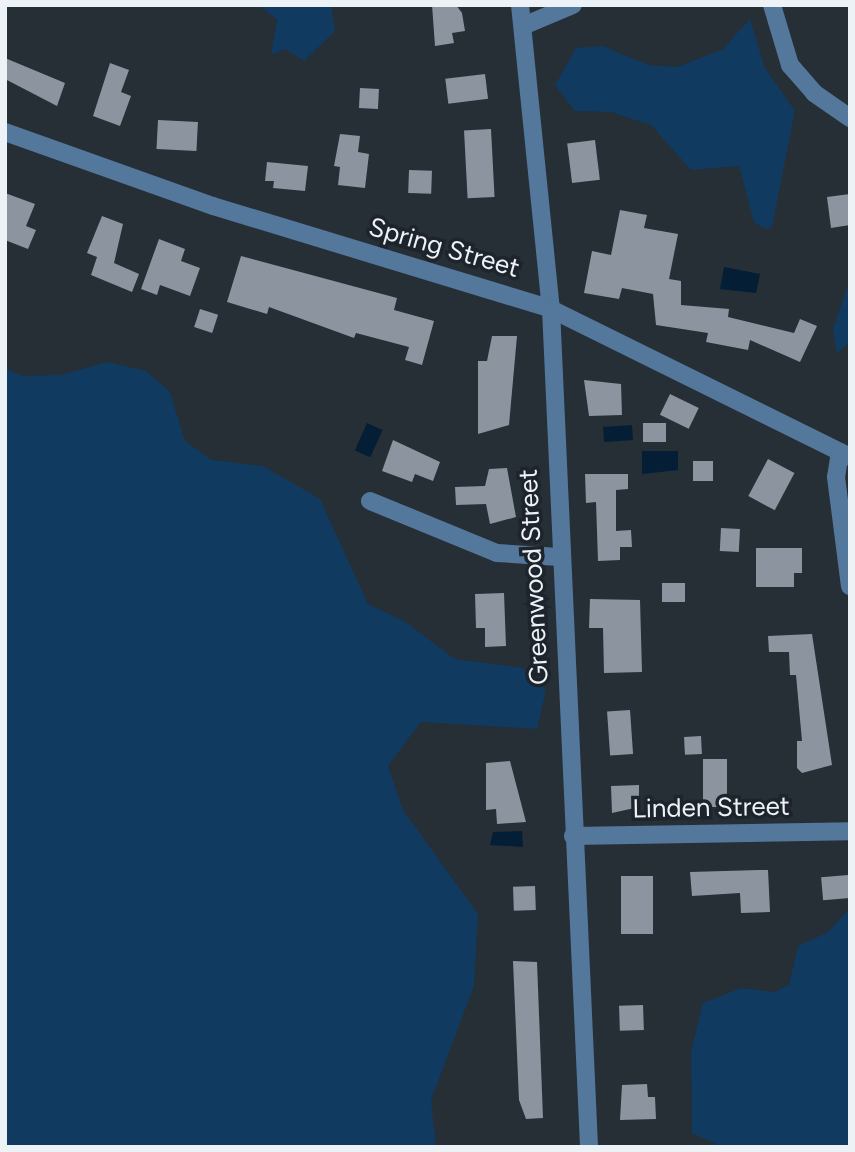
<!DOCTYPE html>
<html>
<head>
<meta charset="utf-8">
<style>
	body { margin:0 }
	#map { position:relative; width:855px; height:1152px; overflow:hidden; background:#262e36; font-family:Figtree,sans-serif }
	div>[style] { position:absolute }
	.green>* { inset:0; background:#103a60 }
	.water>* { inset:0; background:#041e36; transform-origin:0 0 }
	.building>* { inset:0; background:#8c959f; transform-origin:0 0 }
	.minor>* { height:18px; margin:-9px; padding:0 9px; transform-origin:9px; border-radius:9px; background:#54779c }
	span { translate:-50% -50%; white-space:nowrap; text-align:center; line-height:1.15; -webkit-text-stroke:7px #1d242c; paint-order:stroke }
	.street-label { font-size:26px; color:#edf2f7 }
	.frame { position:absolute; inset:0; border:7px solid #edf2f7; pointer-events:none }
</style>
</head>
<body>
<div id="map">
	<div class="green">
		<div style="clip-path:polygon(258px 5px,331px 5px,335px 31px,304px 61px,285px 49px,271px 55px,277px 19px)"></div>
		<div style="clip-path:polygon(750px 19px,765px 68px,795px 111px,772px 227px,765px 229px,754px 222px,739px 166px,691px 170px,651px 125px,611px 112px,575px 111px,555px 85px,576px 48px,603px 46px,648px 65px,676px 67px,722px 50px)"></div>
		<div style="clip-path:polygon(850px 279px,850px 342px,837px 353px,833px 329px)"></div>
		<div style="clip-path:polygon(107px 362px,146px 371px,170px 392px,185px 441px,212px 460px,263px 466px,320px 499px,368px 604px,404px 621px,455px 659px,523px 668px,546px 691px,537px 729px,421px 722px,388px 766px,403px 810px,478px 914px,474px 986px,431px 1100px,436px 1147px,5px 1147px,5px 368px,22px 376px,61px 375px)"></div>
		<div style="clip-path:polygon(850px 908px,850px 1147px,722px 1147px,692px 1133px,691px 1052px,703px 1003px,741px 988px,774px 992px,789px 985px,798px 946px,828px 932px)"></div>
	</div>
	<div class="water">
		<div style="clip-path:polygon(724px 267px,760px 274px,756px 293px,720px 289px)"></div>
		<div style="left:367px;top:423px;width:17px;height:30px;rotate:24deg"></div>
		<div style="left:632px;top:425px;width:15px;height:29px;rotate:86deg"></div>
		<div style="clip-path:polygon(642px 451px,678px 451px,678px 470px,642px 474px)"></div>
		<div style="clip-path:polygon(522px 831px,523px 847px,490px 845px,493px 832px)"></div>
	</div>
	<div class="building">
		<div style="clip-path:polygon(432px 5px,456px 5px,462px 13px,465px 31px,452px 33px,454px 43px,435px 46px)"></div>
		<div style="clip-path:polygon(5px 58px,65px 83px,57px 106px,5px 79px)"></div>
		<div style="clip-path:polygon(110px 63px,129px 70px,121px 92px,131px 96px,120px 126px,93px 116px)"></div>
		<div style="left:485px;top:74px;width:25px;height:40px;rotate:83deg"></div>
		<div style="left:360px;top:88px;width:19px;height:20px;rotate:3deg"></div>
		<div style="left:158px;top:120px;width:40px;height:29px;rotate:3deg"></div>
		<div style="left:491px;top:129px;width:68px;height:27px;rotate:87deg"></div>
		<div style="clip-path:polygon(340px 134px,360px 136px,358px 152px,369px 154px,365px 188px,338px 185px,340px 167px,334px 166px)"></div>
		<div style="left:595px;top:140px;width:40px;height:28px;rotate:83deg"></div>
		<div style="clip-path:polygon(267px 162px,308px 166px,305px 191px,273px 188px,274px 181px,265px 181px)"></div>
		<div style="left:409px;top:170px;width:23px;height:23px;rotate:2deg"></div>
		<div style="clip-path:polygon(5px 193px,35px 204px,26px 226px,36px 230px,28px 249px,5px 240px)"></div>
		<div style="clip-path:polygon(850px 194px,850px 225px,831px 228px,827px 197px)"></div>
		<div style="clip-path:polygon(620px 210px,647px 215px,644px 228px,678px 234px,669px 279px,681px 281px,681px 305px,729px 309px,728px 317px,794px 333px,800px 319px,817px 326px,800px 362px,750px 340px,748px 350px,706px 342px,708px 333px,656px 325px,653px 294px,622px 288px,619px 299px,584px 293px,592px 251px,611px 255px)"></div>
		<div style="clip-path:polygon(102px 216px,123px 224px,114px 263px,139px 274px,132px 292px,91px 275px,97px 257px,87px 253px)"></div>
		<div style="clip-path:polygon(159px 239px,185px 249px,181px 261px,200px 268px,190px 296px,160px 285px,157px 295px,141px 289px)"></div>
		<div style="clip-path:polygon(241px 256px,397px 298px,394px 310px,434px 321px,422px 365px,405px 360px,409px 347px,356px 333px,354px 338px,269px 307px,267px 314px,227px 302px)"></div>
		<div style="left:200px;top:309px;width:19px;height:19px;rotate:18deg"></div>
		<div style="clip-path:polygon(492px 336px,517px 336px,509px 425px,478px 434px,478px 361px,487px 361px)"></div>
		<div style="clip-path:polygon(584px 380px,621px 384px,622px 415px,589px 416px)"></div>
		<div style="left:670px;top:394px;width:32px;height:23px;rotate:26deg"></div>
		<div style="left:643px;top:423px;width:23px;height:19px"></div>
		<div style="clip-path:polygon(393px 440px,440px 462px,433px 481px,415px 474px,412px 482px,382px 471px)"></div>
		<div style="left:768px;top:459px;width:30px;height:42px;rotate:28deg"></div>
		<div style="left:713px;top:461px;width:20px;height:20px;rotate:90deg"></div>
		<div style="clip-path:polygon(507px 468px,516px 517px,490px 524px,486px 504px,456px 505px,455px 487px,485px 486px,489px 469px)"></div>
		<div style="clip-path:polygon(585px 474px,628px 474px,628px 489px,616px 490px,616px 531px,631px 530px,632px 547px,620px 547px,620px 560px,598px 561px,596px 502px,586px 503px)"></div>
		<div style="left:721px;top:528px;width:19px;height:23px;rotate:3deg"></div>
		<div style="clip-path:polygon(756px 548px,802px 548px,802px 573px,794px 573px,794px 587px,756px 587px)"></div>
		<div style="left:662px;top:583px;width:23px;height:19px"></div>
		<div style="clip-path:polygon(504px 593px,506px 646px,485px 647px,485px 628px,476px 628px,475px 594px)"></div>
		<div style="clip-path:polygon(590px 599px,640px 600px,642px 672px,604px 673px,603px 628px,589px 628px)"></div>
		<div style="clip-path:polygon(812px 634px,832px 765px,802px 773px,797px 768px,797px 741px,802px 741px,796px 675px,790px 675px,789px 652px,769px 652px,768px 636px)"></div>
		<div style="left:630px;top:710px;width:44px;height:23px;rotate:86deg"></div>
		<div style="left:701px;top:736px;width:18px;height:17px;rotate:87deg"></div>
		<div style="left:703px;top:759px;width:24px;height:48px"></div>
		<div style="clip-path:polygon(510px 761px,526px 822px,497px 824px,496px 809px,486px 810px,486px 763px)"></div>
		<div style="clip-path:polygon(639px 785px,639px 807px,612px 813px,611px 786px)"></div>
		<div style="clip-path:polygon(759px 870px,768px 870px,770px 912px,741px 913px,740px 893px,692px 896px,690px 872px)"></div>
		<div style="left:848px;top:875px;width:23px;height:27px;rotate:85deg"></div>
		<div style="left:621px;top:876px;width:32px;height:58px"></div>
		<div style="left:535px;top:886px;width:24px;height:22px;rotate:88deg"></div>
		<div style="clip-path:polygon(513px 961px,537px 962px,543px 1118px,526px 1119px,519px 1100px)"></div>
		<div style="left:643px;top:1005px;width:25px;height:24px;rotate:88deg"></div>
		<div style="clip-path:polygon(647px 1084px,648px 1097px,655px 1097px,656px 1119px,620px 1120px,622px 1085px)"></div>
	</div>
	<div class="minor">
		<div style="left:520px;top:5px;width:306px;rotate:84.2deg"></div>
		<div style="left:551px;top:309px;width:839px;rotate:87.4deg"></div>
		<div style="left:772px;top:5px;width:63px;rotate:73.3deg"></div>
		<div style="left:790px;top:65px;width:37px;rotate:49deg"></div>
		<div style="left:814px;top:93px;width:44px;rotate:34.8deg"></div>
		<div style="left:523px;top:26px;width:54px;rotate:-22.8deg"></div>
		<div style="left:5px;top:132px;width:221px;rotate:19.6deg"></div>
		<div style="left:213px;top:206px;width:353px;rotate:16.9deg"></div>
		<div style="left:551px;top:309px;width:334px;rotate:26.3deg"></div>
		<div style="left:840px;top:452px;width:25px;rotate:99deg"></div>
		<div style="left:836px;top:477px;width:110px;rotate:82.7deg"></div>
		<div style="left:370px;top:501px;width:137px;rotate:22.3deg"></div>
		<div style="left:497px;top:553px;width:62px;rotate:3.7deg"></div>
		<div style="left:573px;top:836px;width:277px;rotate:-1deg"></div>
	</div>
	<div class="street-label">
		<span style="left:444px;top:248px;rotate:16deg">Spring Street</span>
		<span style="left:534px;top:577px;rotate:-93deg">Greenwood Street</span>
		<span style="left:711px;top:808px;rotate:-1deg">Linden Street</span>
	</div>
	<div class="frame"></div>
</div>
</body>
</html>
